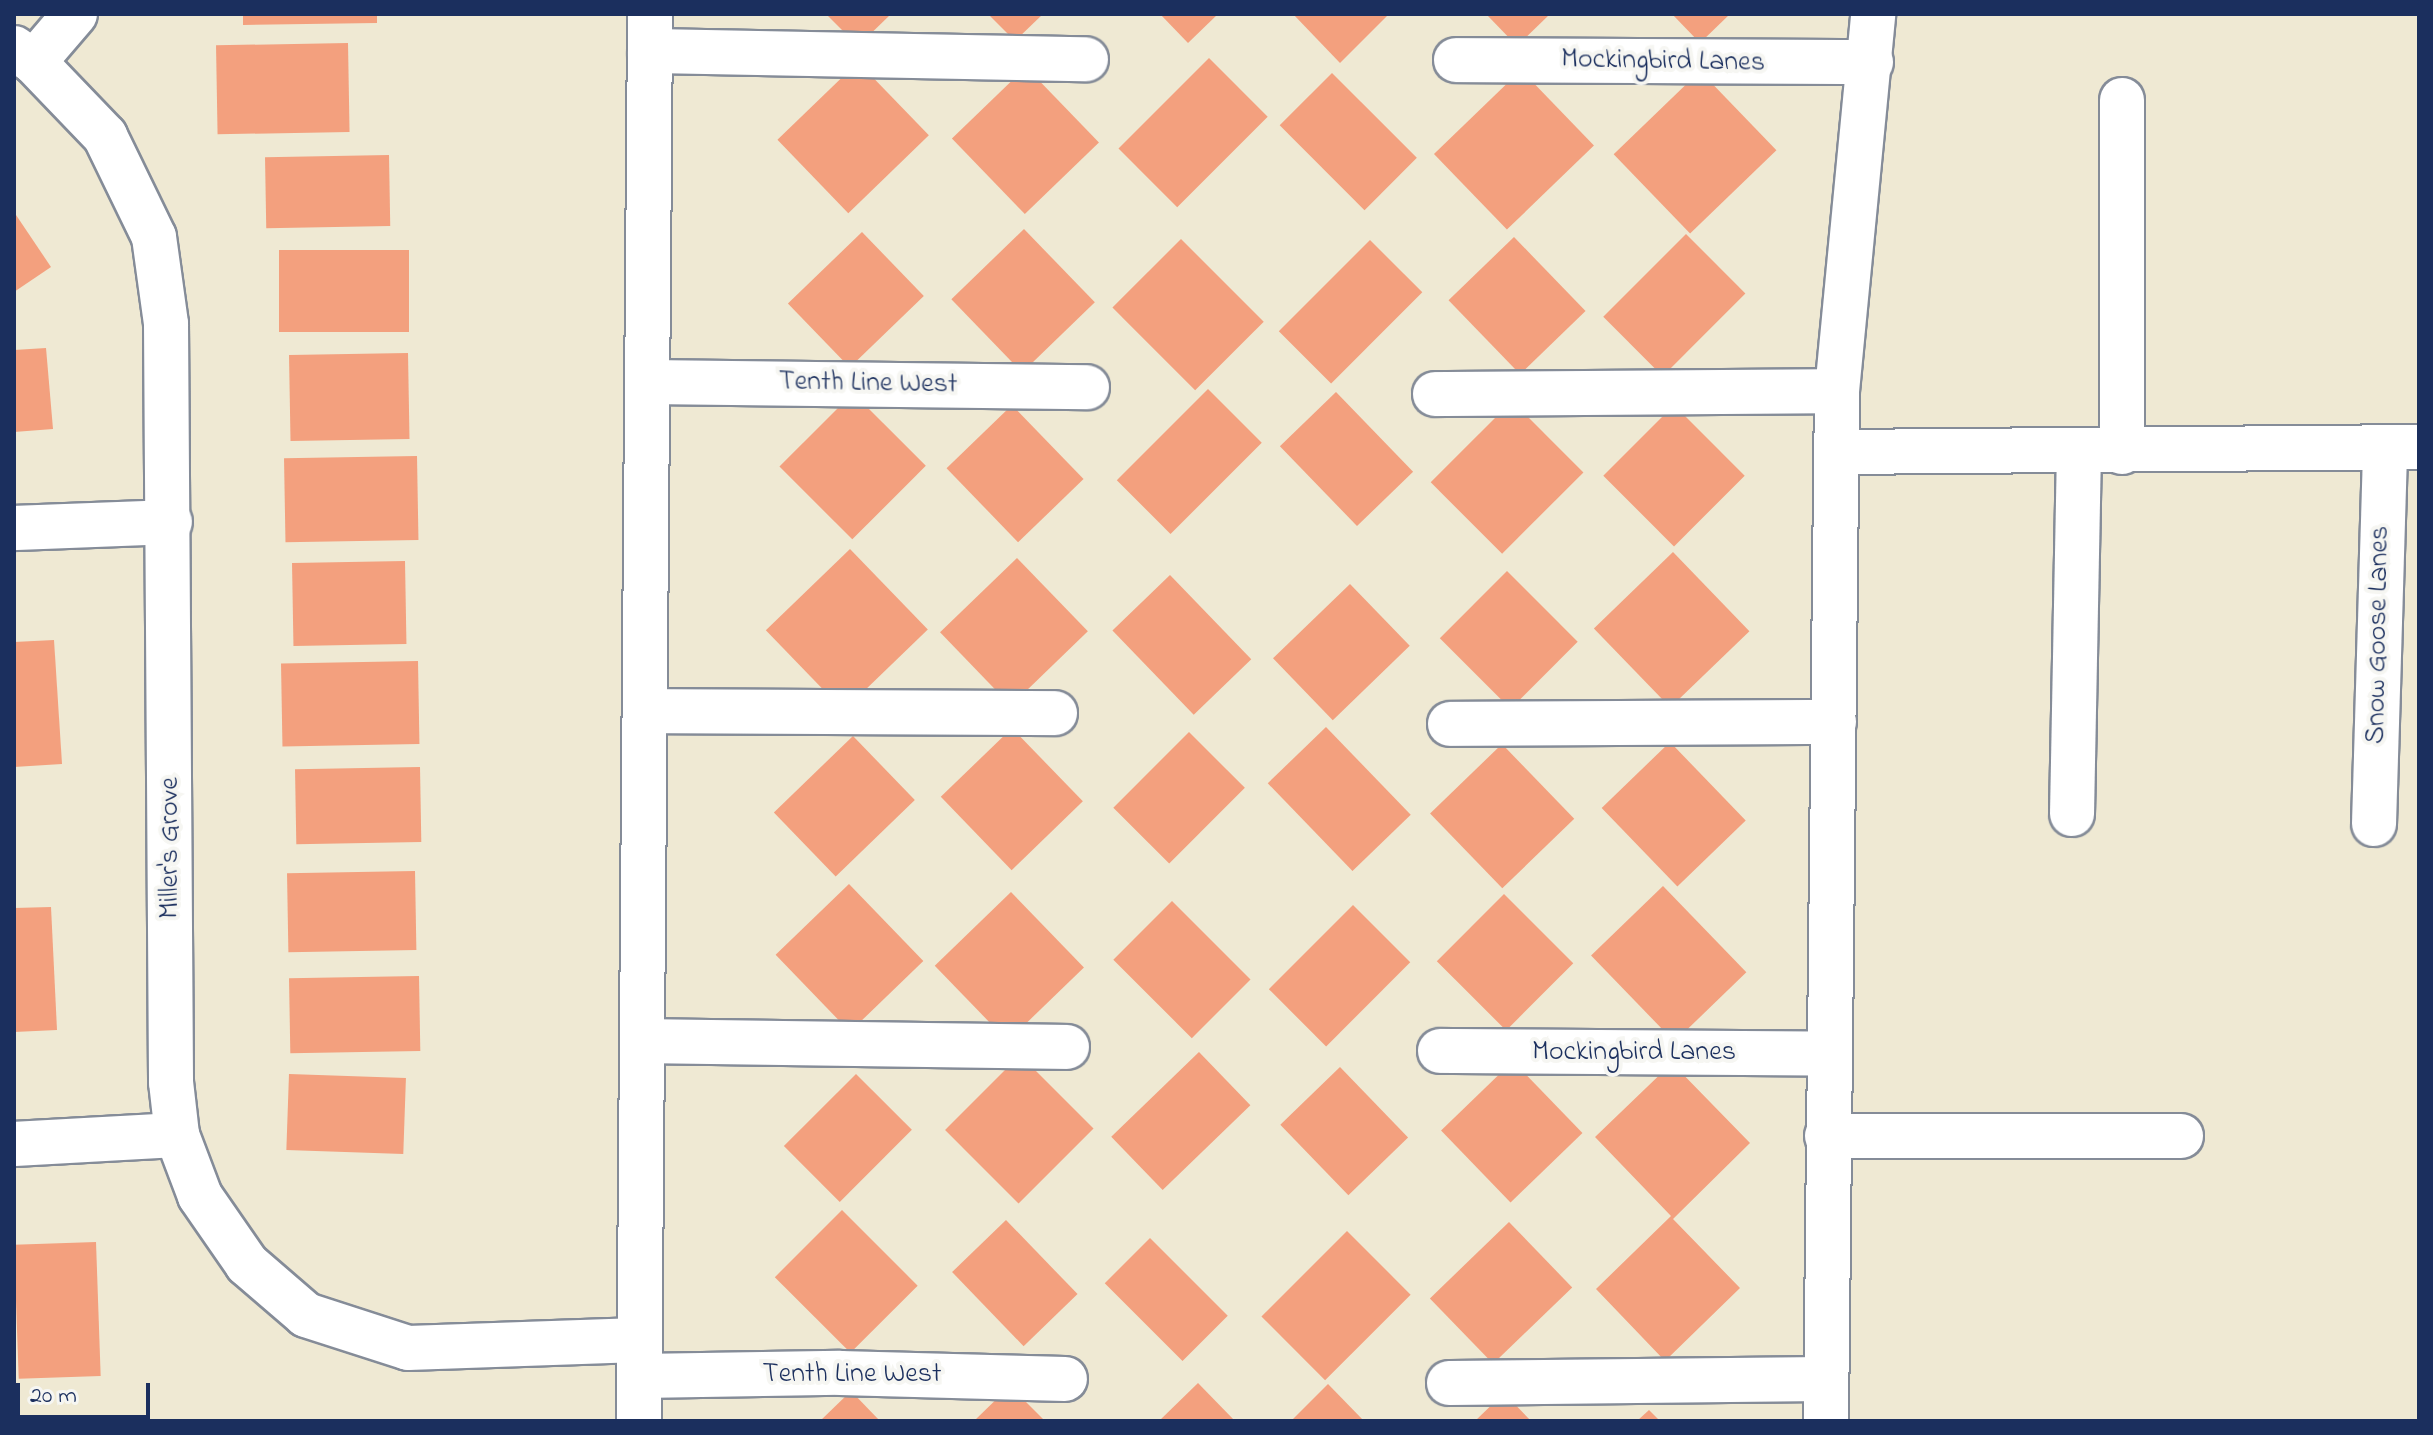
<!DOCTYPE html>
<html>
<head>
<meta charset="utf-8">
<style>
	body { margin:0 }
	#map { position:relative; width:2433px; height:1435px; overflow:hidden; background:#efe9d3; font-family:"Indie Flower",sans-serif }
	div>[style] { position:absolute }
	.building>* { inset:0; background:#f3a07e; transform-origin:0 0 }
	.roads { filter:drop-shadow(2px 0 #858c98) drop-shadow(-2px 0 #858c98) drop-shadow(0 2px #858c98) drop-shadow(0 -2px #858c98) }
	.minor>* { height:44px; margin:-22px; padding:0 22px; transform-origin:22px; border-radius:22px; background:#fff }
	span { translate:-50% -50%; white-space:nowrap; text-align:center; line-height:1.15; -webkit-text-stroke:8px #f6f6f2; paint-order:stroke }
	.street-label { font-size:28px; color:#1b2f5e }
	.frame { position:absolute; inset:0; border:16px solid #1b2f5e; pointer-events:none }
	.scale { position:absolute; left:16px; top:1383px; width:134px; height:36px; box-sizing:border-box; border:4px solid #1b2f5e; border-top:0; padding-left:10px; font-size:24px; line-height:28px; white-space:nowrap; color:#1b2f5e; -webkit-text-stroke:6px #f6f6f2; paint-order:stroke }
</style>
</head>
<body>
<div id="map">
	<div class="building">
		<div style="clip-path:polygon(243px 14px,377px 14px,377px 23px,243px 25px)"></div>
		<div style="clip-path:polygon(826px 14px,891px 14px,858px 46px)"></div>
		<div style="clip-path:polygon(988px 14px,1043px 14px,1015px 41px)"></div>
		<div style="clip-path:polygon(1160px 14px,1218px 14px,1188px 43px)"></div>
		<div style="clip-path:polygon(1293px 14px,1389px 14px,1340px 63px)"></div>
		<div style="clip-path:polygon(1486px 14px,1550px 14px,1517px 46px)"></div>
		<div style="clip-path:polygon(1672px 14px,1730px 14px,1700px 43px)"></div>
		<div style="left:348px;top:43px;width:89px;height:132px;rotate:89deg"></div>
		<div style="left:1209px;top:58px;width:83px;height:128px;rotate:45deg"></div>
		<div style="left:858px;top:62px;width:102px;height:112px;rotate:46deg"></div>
		<div style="left:1026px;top:67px;width:105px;height:103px;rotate:46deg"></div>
		<div style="left:1521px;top:70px;width:105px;height:121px;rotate:46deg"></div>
		<div style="left:1700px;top:71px;width:110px;height:120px;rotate:46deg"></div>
		<div style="left:1332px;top:73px;width:120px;height:74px;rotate:45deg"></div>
		<div style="left:389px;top:155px;width:71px;height:124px;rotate:89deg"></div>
		<div style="clip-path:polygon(14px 212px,51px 267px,14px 292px)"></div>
		<div style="left:1024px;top:229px;width:102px;height:101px;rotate:46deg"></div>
		<div style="left:862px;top:232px;width:89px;height:103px;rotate:46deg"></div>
		<div style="left:1686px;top:234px;width:84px;height:117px;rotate:45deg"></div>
		<div style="left:1514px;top:237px;width:103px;height:91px;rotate:46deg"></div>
		<div style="left:1181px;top:239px;width:117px;height:97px;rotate:45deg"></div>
		<div style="left:1370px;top:240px;width:74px;height:129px;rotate:45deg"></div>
		<div style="left:409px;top:250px;width:82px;height:130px;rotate:90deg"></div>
		<div style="clip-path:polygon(46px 348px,53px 429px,14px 432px,14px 350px)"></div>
		<div style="left:408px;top:353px;width:86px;height:119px;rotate:89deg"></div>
		<div style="left:1208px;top:389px;width:76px;height:129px;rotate:45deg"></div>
		<div style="left:1336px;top:392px;width:111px;height:78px;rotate:46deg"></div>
		<div style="left:853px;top:393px;width:103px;height:104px;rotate:45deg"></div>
		<div style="left:1512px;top:401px;width:101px;height:115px;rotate:45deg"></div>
		<div style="left:1012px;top:405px;width:103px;height:91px;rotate:46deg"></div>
		<div style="left:1674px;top:405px;width:100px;height:100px;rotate:45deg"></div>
		<div style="left:417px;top:456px;width:84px;height:133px;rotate:89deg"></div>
		<div style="left:850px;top:549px;width:112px;height:117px;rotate:46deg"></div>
		<div style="left:1673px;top:552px;width:110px;height:110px;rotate:46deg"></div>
		<div style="left:1017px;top:558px;width:102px;height:107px;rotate:46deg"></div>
		<div style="left:405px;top:561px;width:83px;height:113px;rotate:89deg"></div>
		<div style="left:1507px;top:571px;width:100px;height:95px;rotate:45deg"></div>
		<div style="left:1170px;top:575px;width:117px;height:80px;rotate:46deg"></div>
		<div style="left:1350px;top:584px;width:86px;height:107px;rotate:46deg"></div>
		<div style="clip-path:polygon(54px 640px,62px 764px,14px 767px,14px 642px)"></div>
		<div style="left:418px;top:661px;width:83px;height:137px;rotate:89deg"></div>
		<div style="left:1326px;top:727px;width:122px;height:81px;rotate:46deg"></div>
		<div style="left:1012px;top:728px;width:102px;height:99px;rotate:46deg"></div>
		<div style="left:1189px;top:732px;width:79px;height:107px;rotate:45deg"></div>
		<div style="left:853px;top:736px;width:89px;height:110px;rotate:46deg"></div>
		<div style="left:1670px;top:742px;width:109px;height:95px;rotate:46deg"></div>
		<div style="left:1502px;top:744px;width:104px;height:100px;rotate:46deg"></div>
		<div style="left:420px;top:767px;width:75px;height:125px;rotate:89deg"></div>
		<div style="left:415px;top:871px;width:79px;height:128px;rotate:89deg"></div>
		<div style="left:849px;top:884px;width:107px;height:102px;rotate:46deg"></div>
		<div style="left:1663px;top:886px;width:120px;height:100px;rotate:46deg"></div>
		<div style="left:1011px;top:892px;width:105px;height:106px;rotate:46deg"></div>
		<div style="left:1504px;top:894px;width:98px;height:95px;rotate:45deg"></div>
		<div style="left:1172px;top:901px;width:111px;height:83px;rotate:45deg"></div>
		<div style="left:1353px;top:905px;width:81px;height:119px;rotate:45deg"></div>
		<div style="clip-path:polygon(51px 907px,57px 1030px,14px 1032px,14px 908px)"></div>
		<div style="left:419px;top:976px;width:75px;height:130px;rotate:89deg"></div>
		<div style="left:1199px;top:1052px;width:74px;height:122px;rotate:46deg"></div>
		<div style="left:1020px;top:1055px;width:104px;height:106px;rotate:45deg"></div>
		<div style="left:1513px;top:1061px;width:100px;height:100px;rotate:46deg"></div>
		<div style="clip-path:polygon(1672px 1063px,1750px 1143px,1673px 1219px,1740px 1288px,1665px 1361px,1596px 1289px,1671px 1216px,1595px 1137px)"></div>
		<div style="left:1340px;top:1067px;width:98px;height:83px;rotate:46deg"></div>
		<div style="left:289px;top:1074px;width:117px;height:76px;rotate:2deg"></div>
		<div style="left:856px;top:1074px;width:79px;height:102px;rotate:45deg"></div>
		<div style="left:842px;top:1210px;width:107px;height:95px;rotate:45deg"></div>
		<div style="left:1006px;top:1220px;width:103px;height:75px;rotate:46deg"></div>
		<div style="left:1509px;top:1222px;width:91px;height:110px;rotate:46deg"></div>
		<div style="left:1347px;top:1231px;width:90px;height:121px;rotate:45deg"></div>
		<div style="left:1150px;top:1238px;width:110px;height:64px;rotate:45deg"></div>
		<div style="left:96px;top:1242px;width:134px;height:82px;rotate:88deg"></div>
		<div style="clip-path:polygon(1198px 1383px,1235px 1421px,1159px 1421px)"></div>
		<div style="clip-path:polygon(1328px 1384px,1364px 1421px,1291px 1421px)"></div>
		<div style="clip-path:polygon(1010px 1386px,1045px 1421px,974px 1421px)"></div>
		<div style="clip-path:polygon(851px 1391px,880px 1421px,820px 1421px)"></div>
		<div style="clip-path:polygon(1504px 1393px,1531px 1421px,1475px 1421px)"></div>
		<div style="clip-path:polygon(1649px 1410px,1660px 1421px,1637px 1421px)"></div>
	</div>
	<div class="roads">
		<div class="minor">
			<div style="left:14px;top:48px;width:24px;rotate:35deg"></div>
			<div style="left:34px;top:62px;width:103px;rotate:46.2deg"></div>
			<div style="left:105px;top:136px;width:112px;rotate:64.1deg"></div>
			<div style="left:154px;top:237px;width:88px;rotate:82.1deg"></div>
			<div style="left:166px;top:324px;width:758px;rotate:89.62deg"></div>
			<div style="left:171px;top:1082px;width:53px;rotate:83.5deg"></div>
			<div style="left:177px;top:1135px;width:65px;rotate:69.3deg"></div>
			<div style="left:200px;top:1196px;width:83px;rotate:55.3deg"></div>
			<div style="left:247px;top:1264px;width:78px;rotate:40.8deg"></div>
			<div style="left:306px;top:1315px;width:107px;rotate:17.9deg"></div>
			<div style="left:408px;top:1348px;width:231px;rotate:-2deg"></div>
			<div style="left:650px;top:51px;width:436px;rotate:1.1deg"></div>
			<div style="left:1456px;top:60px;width:415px;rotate:0.3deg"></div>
			<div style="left:34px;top:62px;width:63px;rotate:-49.5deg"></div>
			<div style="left:2122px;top:100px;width:352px;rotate:90deg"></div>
			<div style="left:649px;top:382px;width:438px;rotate:0.7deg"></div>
			<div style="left:1435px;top:394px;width:402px;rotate:-0.4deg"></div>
			<div style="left:1837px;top:452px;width:582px;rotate:-0.49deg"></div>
			<div style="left:14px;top:528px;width:156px;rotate:-2.2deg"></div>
			<div style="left:646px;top:711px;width:409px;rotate:0.3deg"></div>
			<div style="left:1450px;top:724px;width:384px;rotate:-0.3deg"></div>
			<div style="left:2072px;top:814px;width:362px;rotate:-88.9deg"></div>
			<div style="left:2374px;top:824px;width:377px;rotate:-88.3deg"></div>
			<div style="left:643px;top:1041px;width:424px;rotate:0.8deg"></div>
			<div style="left:1440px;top:1051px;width:388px;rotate:0.4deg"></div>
			<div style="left:1827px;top:1136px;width:354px"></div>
			<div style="left:14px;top:1144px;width:163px;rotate:-3.2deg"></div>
			<div style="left:640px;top:1376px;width:200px;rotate:-0.9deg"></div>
			<div style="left:840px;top:1373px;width:225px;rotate:1.5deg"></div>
			<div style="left:1449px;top:1383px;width:376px;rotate:-0.6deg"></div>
			<div style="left:639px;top:1421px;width:1407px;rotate:-89.55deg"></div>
			<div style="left:1826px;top:1421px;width:1030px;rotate:-89.39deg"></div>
			<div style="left:1837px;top:391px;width:379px;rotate:-84.5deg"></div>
		</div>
	</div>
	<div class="street-label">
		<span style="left:1663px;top:62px;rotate:1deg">Mockingbird Lanes</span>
		<span style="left:868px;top:384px;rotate:1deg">Tenth Line West</span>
		<span style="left:2379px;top:635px;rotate:-89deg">Snow Goose Lanes</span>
		<span style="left:171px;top:848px;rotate:-90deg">Miller's Grove</span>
		<span style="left:1634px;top:1053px">Mockingbird Lanes</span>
		<span style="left:852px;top:1375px">Tenth Line West</span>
	</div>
	<div class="frame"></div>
	<div class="scale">20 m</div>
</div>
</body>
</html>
